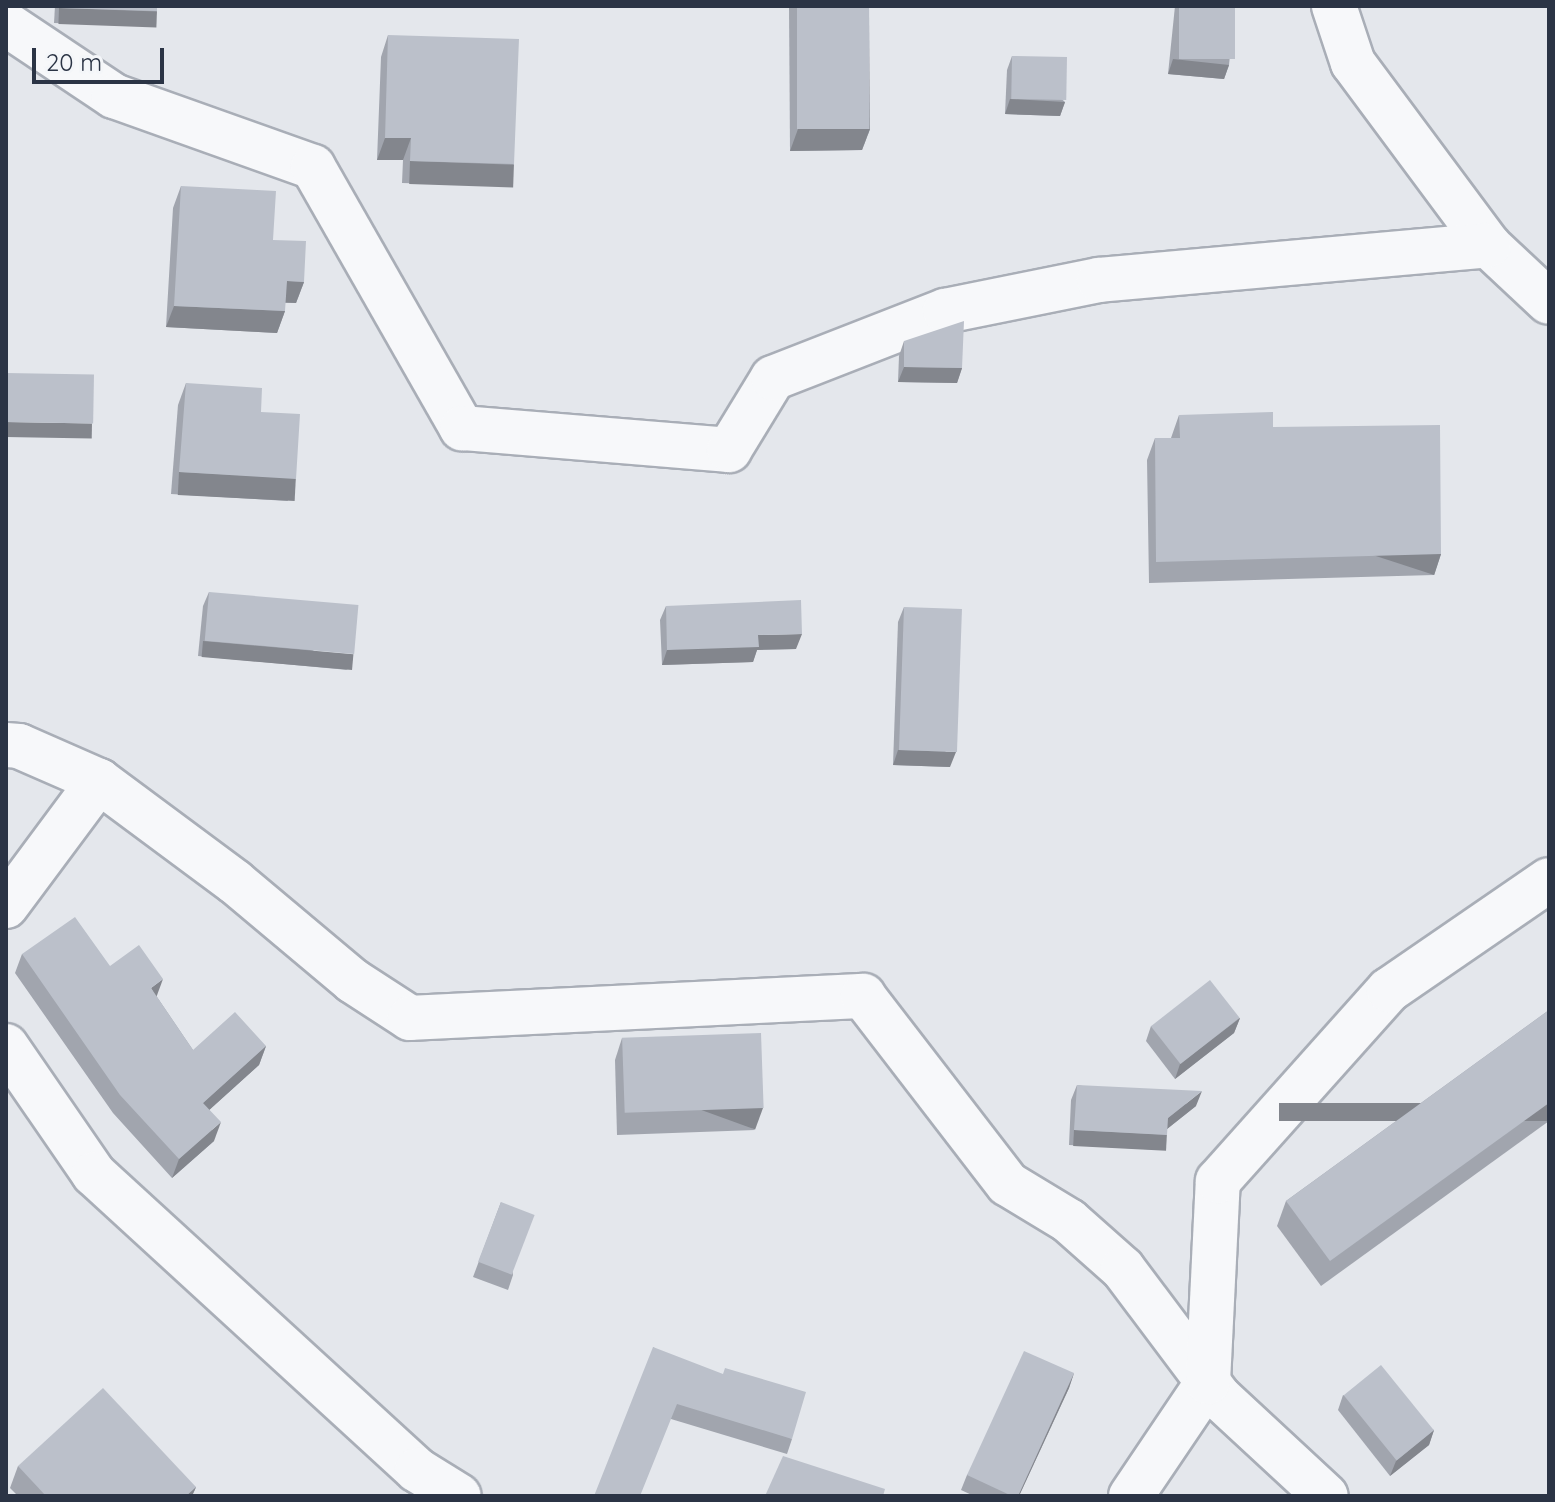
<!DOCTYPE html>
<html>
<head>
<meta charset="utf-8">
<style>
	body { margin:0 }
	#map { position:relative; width:1555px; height:1502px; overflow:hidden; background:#e4e7ec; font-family:Quicksand,sans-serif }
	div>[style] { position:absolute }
	.roads { filter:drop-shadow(2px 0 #a9aeb7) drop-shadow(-2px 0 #a9aeb7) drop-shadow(0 2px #a9aeb7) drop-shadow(0 -2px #a9aeb7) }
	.minor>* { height:44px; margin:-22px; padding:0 22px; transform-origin:22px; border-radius:22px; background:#f7f8fa }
	.wall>* { inset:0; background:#a1a5ae }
	.shaded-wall>* { inset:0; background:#83868d; transform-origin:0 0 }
	.building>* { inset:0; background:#bbc0ca; transform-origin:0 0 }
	span { translate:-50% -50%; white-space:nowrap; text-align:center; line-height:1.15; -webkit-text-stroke:6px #f4f6f9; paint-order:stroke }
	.frame { position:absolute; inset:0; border:8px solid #2b3445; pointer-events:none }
	.scale { position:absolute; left:32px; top:48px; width:132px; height:36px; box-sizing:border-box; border:4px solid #2b3445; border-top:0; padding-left:10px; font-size:24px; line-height:28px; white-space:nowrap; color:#2b3445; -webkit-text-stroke:6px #f4f6f9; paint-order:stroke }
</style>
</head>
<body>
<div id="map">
	<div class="roads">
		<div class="minor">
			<div style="left:1334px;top:6px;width:60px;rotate:71.6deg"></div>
			<div style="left:1353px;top:63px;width:227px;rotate:53.4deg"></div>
			<div style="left:1488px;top:245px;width:83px;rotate:43.1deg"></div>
			<div style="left:6px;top:24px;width:130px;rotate:33.7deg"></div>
			<div style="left:114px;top:96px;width:211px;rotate:19.6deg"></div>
			<div style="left:313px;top:167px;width:301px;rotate:60.3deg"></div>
			<div style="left:462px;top:428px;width:268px;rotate:4.7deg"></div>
			<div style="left:729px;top:450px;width:84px;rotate:-58.6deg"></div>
			<div style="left:773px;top:378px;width:185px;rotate:-21.3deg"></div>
			<div style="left:945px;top:311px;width:157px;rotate:-11.4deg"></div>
			<div style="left:1099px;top:280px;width:391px;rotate:-5.1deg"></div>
			<div style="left:6px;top:745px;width:13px;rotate:4deg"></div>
			<div style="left:19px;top:746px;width:87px;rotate:23.6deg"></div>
			<div style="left:99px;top:781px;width:169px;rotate:36.6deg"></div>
			<div style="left:235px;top:882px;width:154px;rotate:40deg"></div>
			<div style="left:353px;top:981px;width:68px;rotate:33deg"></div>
			<div style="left:410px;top:1018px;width:454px;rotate:-2.8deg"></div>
			<div style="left:863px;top:996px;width:237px;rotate:52.4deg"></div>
			<div style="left:1008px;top:1184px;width:71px;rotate:31.2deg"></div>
			<div style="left:1069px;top:1221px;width:72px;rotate:41.6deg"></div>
			<div style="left:1123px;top:1269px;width:161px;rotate:53.1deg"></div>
			<div style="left:1220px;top:1398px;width:144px;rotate:42.8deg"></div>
			<div style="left:6px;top:906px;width:156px;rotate:-53.4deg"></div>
			<div style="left:6px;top:1046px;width:155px;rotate:55.5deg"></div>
			<div style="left:94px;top:1174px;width:438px;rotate:42.5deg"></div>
			<div style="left:417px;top:1470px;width:49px;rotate:31.8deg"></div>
			<div style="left:1131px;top:1496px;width:138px;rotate:-56deg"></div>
			<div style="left:1208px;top:1382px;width:201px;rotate:-87.2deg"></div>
			<div style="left:1218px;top:1181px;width:256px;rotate:-48.2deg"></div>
			<div style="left:1389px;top:990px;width:194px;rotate:-34.5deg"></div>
		</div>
	</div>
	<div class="wall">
		<div style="clip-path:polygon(55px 6px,157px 6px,157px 11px,151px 26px,54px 23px)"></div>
		<div style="clip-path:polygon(789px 6px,869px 6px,870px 129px,862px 150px,790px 151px)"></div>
		<div style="clip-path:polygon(1175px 6px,1235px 6px,1229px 65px,1224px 79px,1168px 74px)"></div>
		<div style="clip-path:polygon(388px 35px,514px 164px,506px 186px,402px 183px,403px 160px,377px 160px,381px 57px)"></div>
		<div style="clip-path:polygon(1012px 56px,1065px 102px,1060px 116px,1005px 114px,1007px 70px)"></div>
		<div style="clip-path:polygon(181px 186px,304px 282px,296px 303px,285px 303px,285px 311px,277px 333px,166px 327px,173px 208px)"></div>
		<div style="clip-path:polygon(904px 341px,962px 368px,957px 383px,898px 382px,899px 356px)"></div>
		<div style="clip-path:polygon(186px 383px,261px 412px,288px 501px,171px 494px,178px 405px)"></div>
		<div style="clip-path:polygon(1179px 415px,1273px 427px,1441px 554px,1434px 575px,1149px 583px,1147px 460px,1155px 438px,1171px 438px)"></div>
		<div style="clip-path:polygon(209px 592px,348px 670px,198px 656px,203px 606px)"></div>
		<div style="clip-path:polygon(666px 606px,796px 649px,757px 650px,753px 662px,662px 665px,660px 620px)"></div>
		<div style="clip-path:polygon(904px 607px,950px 767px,893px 765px,898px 622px)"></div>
		<div style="clip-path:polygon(22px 954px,110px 966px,157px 997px,193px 1050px,266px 1046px,259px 1065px,209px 1110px,214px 1141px,172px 1178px,113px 1113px,15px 973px)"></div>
		<div style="clip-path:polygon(1549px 1010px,1549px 1121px,1321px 1286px,1277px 1226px,1286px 1201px)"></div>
		<div style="clip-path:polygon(1240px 1018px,1234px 1033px,1175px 1079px,1146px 1041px,1151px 1026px)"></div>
		<div style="clip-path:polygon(622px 1038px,755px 1130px,617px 1135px,615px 1060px)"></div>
		<div style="clip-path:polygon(1077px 1085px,1196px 1106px,1167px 1129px,1162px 1150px,1069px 1145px,1071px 1100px)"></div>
		<div style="clip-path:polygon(501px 1202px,513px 1275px,508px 1290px,473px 1277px)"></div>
		<div style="clip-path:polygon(653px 1347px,792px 1439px,787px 1454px,671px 1419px)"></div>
		<div style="clip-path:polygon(1074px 1373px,1069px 1388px,1019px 1496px,974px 1496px,961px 1490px,967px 1475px)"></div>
		<div style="clip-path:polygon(1343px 1395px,1434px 1430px,1429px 1445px,1390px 1476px,1338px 1410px)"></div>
		<div style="clip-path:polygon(18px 1466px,196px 1487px,192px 1496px,18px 1496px,10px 1488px)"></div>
	</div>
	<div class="shaded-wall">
		<div style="clip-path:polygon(1502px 6px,1546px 6px,1546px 8px)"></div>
		<div style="left:59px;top:8px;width:98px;height:16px;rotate:2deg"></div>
		<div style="clip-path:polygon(1173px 59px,1229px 65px,1224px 79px,1168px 74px)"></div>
		<div style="clip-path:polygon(1010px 99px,1065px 102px,1060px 116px,1005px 114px)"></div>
		<div style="clip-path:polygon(798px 129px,870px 129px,862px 150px,790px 151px)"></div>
		<div style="clip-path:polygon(385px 138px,411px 138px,403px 160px,377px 160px)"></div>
		<div style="left:410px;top:161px;width:104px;height:23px;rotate:2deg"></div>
		<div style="clip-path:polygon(287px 281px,304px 282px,296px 303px,279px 302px)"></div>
		<div style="clip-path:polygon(174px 306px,285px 311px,277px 333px,166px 327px)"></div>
		<div style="clip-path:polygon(904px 367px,962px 368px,957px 383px,898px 382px)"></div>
		<div style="left:6px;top:422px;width:86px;height:15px;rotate:1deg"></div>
		<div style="left:179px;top:472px;width:117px;height:23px;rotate:3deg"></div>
		<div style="left:1441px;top:554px;width:22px;height:285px;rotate:108deg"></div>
		<div style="clip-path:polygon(802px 634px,796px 649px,757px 650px,753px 662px,662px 665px,667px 650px,758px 635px)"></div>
		<div style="left:203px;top:641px;width:151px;height:16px;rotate:5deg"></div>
		<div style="clip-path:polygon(898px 750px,956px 752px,950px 767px,893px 765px)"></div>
		<div style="clip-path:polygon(163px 979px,156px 998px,151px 988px)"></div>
		<div style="clip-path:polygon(1240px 1018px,1234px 1033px,1175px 1079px,1180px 1064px)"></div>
		<div style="clip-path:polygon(266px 1046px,259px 1065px,196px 1122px,203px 1103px)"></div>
		<div style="clip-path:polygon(1202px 1091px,1196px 1106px,1162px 1133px,1168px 1118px)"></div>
		<div style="left:1549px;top:1103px;width:18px;height:270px;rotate:90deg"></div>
		<div style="left:763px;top:1108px;width:23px;height:138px;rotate:110deg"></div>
		<div style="clip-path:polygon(221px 1122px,214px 1141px,172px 1178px,179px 1159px)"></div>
		<div style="left:1074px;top:1130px;width:93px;height:16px;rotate:3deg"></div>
		<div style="clip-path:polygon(1074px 1373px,1069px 1388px,1019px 1496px,1018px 1496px)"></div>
		<div style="clip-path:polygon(1434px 1430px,1429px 1445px,1390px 1476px,1396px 1461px)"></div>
		<div style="clip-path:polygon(196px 1487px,192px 1496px,186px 1496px)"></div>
	</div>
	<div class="building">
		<div style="clip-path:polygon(59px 6px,157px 6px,157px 11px,59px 8px)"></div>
		<div style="left:797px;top:6px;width:72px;height:123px"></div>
		<div style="left:1179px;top:6px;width:56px;height:53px"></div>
		<div style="clip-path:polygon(388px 35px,519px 39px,514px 164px,410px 161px,411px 138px,385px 138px)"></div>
		<div style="left:1012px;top:56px;width:55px;height:43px;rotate:1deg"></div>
		<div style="clip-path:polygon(181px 186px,276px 191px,273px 240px,306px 241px,304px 282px,287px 281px,285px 311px,174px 306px)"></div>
		<div style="clip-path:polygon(964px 321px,962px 368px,904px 367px,904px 341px)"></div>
		<div style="left:6px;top:373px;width:88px;height:49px;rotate:1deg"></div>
		<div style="clip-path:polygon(186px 383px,262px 388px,261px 412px,300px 414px,296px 479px,179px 472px)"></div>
		<div style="clip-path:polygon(1273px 412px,1273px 427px,1440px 425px,1441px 554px,1156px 562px,1155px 438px,1180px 438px,1179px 415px)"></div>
		<div style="left:209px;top:592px;width:150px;height:49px;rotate:5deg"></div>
		<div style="clip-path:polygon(801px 600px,802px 634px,758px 635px,759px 647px,667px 650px,666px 606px)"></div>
		<div style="left:904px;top:607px;width:58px;height:143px;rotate:2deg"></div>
		<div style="clip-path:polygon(75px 917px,110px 966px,139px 945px,163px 979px,151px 988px,193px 1050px,235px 1012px,266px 1046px,203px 1103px,221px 1122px,179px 1159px,120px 1095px,22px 954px)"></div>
		<div style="left:1210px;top:980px;width:48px;height:75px;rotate:52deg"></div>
		<div style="clip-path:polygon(1549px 1010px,1549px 1103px,1330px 1261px,1286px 1201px)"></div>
		<div style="left:761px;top:1033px;width:75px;height:139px;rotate:88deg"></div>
		<div style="clip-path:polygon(1077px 1085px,1202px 1091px,1168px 1118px,1167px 1135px,1074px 1130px)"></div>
		<div style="left:501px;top:1202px;width:36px;height:64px;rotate:21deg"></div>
		<div style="clip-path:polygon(653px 1347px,723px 1374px,725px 1368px,806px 1392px,792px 1439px,677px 1404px,640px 1496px,594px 1496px)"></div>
		<div style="clip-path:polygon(1024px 1351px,1074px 1373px,1018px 1496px,1012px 1496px,967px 1475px)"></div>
		<div style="left:1381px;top:1365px;width:84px;height:48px;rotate:51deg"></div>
		<div style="clip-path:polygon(103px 1388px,196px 1487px,186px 1496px,46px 1496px,18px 1466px)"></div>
		<div style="clip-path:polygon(783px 1456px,885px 1489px,883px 1496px,765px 1496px)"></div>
	</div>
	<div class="frame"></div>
	<div class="scale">20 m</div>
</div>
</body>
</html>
